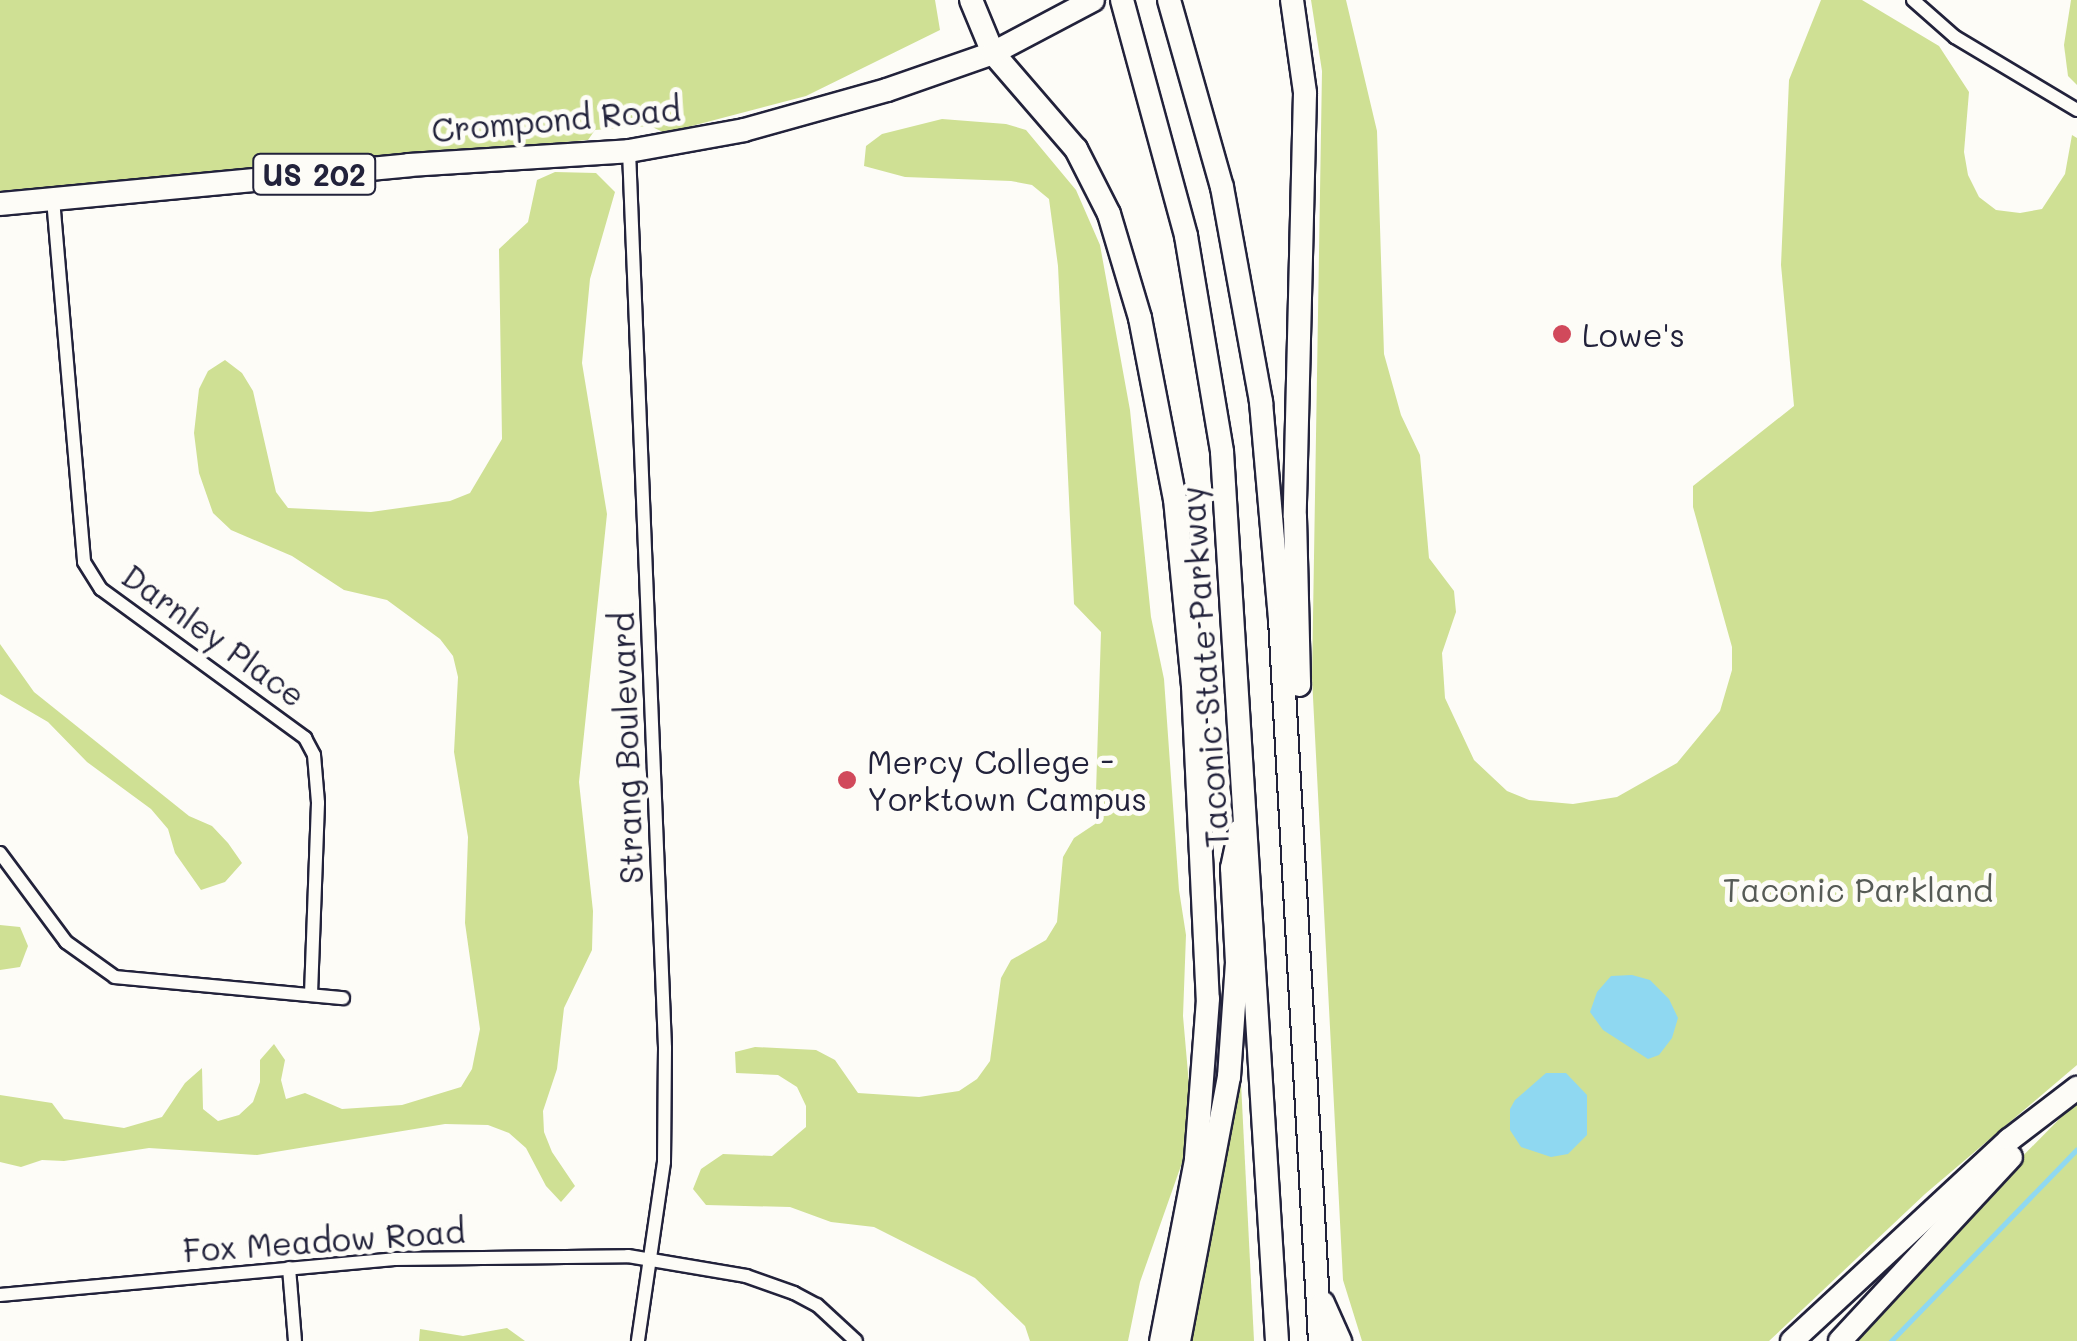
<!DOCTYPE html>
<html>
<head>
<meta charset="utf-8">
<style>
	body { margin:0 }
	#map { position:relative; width:2077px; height:1341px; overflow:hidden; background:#fdfcf7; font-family:Mali,sans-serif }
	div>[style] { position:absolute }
	.green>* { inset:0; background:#cfe094 }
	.water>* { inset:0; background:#8fd8f1 }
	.stream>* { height:5px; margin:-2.5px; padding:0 2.5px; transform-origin:2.5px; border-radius:2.5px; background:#8fd8f1 }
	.roads { filter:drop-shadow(2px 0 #22223b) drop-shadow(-2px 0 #22223b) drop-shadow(0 2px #22223b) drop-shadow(0 -2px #22223b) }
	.street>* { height:12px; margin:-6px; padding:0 6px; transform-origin:6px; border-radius:6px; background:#fdfcf7 }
	.highway>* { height:22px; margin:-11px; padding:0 11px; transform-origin:11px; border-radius:11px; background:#fdfcf7 }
	.dots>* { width:28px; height:28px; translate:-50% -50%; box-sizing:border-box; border:5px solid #fdfcf7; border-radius:50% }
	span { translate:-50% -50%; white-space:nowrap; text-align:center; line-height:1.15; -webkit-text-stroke:10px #fdfcf7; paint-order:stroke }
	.shield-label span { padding:2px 8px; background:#fdfcf7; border:2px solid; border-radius:8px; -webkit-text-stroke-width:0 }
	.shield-label { font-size:30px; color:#22223b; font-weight:700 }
	.street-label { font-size:32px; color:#22223b }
	.poi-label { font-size:32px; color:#22223b }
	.left { translate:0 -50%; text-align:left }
	.park-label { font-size:32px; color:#565b56 }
</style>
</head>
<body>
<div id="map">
	<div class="green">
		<div style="clip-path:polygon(0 0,935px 0,940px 30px,806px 96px,665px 133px,650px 126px,595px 130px,588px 140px,0 191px)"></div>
		<div style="clip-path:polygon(1311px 0,1346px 0,1377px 131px,1384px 354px,1401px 415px,1420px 455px,1429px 558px,1454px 591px,1456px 612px,1442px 653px,1445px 698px,1474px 760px,1507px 791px,1529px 800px,1573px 804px,1617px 797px,1677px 763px,1720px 711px,1732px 670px,1732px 647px,1693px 507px,1693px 486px,1794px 406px,1781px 265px,1789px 80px,1821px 0,1862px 0,1939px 46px,1969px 92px,1964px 152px,1968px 175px,1979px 197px,1996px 210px,2020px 213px,2042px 209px,2065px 174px,2072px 135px,2077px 138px,2077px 1065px,1925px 1194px,1769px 1341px,1362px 1341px,1343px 1280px,1312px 678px,1322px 71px)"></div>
		<div style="clip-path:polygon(2071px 0,2077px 0,2077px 85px,2068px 76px,2064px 45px)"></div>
		<div style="clip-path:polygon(942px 119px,1006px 124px,1026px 130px,1076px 190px,1100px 245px,1130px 410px,1151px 617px,1164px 679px,1179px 890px,1186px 935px,1183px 1016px,1190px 1096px,1183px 1160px,1140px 1282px,1128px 1341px,1030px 1341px,1025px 1326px,975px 1278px,874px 1227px,831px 1222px,790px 1207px,706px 1205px,693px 1189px,701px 1169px,723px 1154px,772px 1156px,806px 1127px,806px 1106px,797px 1087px,778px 1075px,736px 1073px,735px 1052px,755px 1047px,816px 1050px,835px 1060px,858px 1093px,919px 1097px,959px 1091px,977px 1079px,990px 1061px,1001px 978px,1011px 960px,1046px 940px,1057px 922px,1063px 857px,1074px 838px,1095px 824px,1101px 632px,1074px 604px,1058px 266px,1049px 199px,1032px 185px,1011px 181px,905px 177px,864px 166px,866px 146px,882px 134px)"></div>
		<div style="clip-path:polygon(555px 172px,596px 173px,615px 192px,590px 279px,582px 363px,607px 514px,579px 782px,593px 911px,592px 950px,564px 1008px,557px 1069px,543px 1111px,544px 1132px,552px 1152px,575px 1186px,561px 1202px,546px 1186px,526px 1148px,509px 1133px,488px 1125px,445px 1124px,257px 1155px,149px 1148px,64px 1161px,42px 1160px,21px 1167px,0 1162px,0 1095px,52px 1103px,64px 1119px,124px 1128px,162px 1117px,185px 1083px,202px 1068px,203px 1109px,218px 1121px,239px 1115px,253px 1102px,260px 1082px,260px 1060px,274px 1044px,285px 1060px,281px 1080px,286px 1099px,305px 1093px,342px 1109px,402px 1105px,461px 1087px,472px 1069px,480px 1029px,465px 923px,468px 837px,454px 752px,458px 677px,453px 656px,440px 639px,387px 600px,344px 590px,292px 556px,231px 530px,213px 513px,199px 473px,194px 433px,199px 389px,208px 371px,225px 360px,242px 373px,253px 391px,276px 492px,288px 508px,371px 512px,450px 501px,470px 493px,502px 439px,499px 249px,528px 222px,537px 180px)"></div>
		<div style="clip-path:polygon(0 644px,34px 692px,189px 816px,212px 826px,228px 843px,242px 863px,225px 882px,201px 890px,175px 853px,168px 829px,151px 809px,87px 762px,48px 722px,0 694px)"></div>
		<div style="clip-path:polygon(0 925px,20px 927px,28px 946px,20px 967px,0 970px)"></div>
		<div style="clip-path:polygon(1241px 1083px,1254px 1341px,1184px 1341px,1234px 1085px)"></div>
		<div style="clip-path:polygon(2077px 1101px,2077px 1341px,1854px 1341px,2005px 1174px)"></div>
		<div style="clip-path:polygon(507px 1328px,525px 1341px,419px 1341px,420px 1329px,463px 1336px)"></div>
	</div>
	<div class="water">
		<div style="clip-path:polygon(1632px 975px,1650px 980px,1669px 999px,1678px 1018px,1672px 1038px,1659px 1055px,1648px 1059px,1603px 1030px,1590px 1012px,1597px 992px,1611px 976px)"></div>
		<div style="clip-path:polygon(1546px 1073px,1566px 1073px,1587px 1095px,1587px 1135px,1568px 1154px,1551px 1157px,1521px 1147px,1510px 1130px,1510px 1109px,1515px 1100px)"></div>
	</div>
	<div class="stream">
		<div style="left:1891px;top:1341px;width:267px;rotate:-45.9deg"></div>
	</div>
	<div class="roads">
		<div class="street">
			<div style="left:1913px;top:0;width:56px;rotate:41.4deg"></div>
			<div style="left:1955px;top:37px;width:142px;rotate:30.9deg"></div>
			<div style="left:629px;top:151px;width:898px;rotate:87.7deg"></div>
			<div style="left:665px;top:1048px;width:114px;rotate:90.5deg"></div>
			<div style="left:664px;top:1162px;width:181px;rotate:98.3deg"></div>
			<div style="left:53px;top:199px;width:364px;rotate:85.1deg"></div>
			<div style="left:84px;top:562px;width:32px;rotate:58deg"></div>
			<div style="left:101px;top:589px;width:253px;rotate:36.1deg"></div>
			<div style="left:305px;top:738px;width:19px;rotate:62deg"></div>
			<div style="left:314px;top:755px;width:48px;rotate:85.2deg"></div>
			<div style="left:318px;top:803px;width:191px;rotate:92.1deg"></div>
			<div style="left:0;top:853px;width:111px;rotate:53.4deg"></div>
			<div style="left:66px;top:942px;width:60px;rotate:35.5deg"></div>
			<div style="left:115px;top:977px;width:229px;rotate:5.3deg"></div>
			<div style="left:289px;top:1268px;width:73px;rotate:85.3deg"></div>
			<div style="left:0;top:1295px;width:396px;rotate:-5.2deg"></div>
			<div style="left:394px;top:1259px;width:234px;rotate:-0.7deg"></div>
			<div style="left:628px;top:1256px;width:120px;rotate:9.6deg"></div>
			<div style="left:746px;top:1276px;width:51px;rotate:19.5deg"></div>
			<div style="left:794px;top:1293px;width:26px;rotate:28deg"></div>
			<div style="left:817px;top:1305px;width:53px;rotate:42.7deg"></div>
		</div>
		<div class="highway">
			<div style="left:971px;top:0;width:57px;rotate:67.5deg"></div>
			<div style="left:993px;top:53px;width:127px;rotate:49.2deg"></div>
			<div style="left:1076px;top:149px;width:73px;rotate:63.1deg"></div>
			<div style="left:1109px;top:214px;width:109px;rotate:73.4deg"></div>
			<div style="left:1140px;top:318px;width:184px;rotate:79.1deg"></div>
			<div style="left:1175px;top:499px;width:188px;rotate:84.5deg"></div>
			<div style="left:1193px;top:686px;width:313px;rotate:87.3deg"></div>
			<div style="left:1208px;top:999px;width:161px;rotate:94.3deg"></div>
			<div style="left:1196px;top:1160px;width:184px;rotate:100.9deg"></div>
			<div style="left:1122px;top:0;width:245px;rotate:74.8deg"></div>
			<div style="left:1186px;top:236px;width:219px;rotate:80.5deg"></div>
			<div style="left:1222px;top:452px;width:891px;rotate:86.46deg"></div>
			<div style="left:1169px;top:0;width:194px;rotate:74.2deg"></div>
			<div style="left:1222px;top:187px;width:219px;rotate:79.7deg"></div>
			<div style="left:1261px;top:402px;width:218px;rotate:85deg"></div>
			<div style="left:1280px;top:619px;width:723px;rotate:86.83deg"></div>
			<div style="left:1292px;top:0;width:94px;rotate:82deg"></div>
			<div style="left:1305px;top:93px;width:424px;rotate:91.4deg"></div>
			<div style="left:1295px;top:517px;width:168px;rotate:88.6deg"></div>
			<div style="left:0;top:204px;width:411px;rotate:-5.4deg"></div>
			<div style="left:409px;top:165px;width:220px;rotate:-3.6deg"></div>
			<div style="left:629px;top:151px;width:117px;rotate:-10.3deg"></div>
			<div style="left:744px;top:130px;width:148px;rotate:-15.6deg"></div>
			<div style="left:887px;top:90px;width:112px;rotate:-19.2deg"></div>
			<div style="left:993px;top:53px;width:113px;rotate:-27.9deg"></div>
			<div style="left:1323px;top:1303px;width:42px;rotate:65.9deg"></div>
			<div style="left:1179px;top:1341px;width:269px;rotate:-79.3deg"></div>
			<div style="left:1229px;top:1077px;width:114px;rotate:-86deg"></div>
			<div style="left:1237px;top:963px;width:95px;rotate:-93deg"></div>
			<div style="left:1232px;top:868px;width:38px;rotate:-78deg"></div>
			<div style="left:1792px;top:1341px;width:296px;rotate:-42.8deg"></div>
			<div style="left:2009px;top:1140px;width:86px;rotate:-37.4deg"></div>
			<div style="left:1840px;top:1341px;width:251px;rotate:-47.1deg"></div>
		</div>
	</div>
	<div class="dots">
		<div style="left:1562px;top:334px;background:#d1495b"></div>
		<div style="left:847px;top:780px;background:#d1495b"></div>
	</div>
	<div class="shield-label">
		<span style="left:314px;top:174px">US 202</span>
	</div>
	<div class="street-label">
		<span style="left:556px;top:119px;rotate:-5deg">Crompond Road</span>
		<span style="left:214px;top:635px;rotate:36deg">Darnley Place</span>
		<span style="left:1204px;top:667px;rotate:-94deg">Taconic State Parkway</span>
		<span style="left:626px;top:748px;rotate:-92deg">Strang Boulevard</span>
		<span style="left:324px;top:1240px;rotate:-4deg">Fox Meadow Road</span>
	</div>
	<div class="poi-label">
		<span class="left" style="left:1582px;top:334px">Lowe's</span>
		<span class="left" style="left:867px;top:780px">Mercy College -<br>Yorktown Campus</span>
	</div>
	<div class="park-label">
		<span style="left:1858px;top:889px">Taconic Parkland</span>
	</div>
</div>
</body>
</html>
